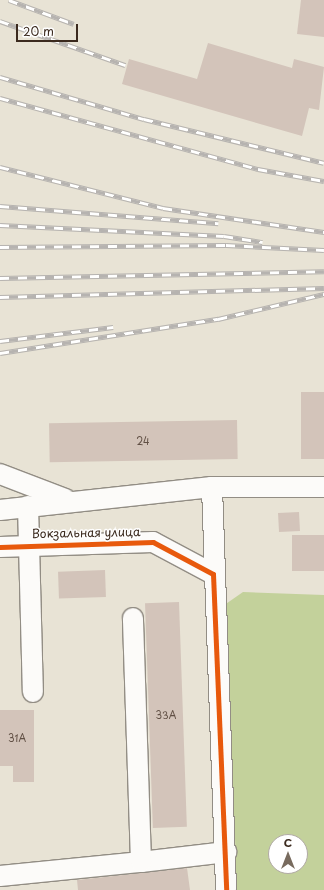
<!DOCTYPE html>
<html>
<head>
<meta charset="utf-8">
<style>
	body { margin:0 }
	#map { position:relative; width:324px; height:890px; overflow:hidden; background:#e8e3d5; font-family:"Playpen Sans",sans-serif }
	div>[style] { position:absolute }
	.green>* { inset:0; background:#c3d19b }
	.building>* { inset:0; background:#d3c4ba; transform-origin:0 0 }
	.roads { filter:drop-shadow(1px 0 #928d84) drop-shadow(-1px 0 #928d84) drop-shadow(0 1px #928d84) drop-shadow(0 -1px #928d84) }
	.minor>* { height:20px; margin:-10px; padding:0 10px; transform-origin:10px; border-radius:10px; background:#fcfbf9 }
	.rail>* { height:4.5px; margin-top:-2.25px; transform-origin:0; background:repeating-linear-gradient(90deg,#fff 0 9px,#b6b3b0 0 18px); box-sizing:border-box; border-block:1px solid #b6b3b0 }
	.cycleway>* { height:5px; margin:-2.5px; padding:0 2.5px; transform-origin:2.5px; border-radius:2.5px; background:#e8590c }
	span { translate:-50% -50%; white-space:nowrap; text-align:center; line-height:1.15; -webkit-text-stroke:3px #fff; paint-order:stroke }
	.number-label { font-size:10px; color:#615045 }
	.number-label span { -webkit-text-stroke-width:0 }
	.street-label { font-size:12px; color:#3b2a1e }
	.north { position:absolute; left:268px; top:834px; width:40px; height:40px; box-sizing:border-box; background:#fff; border:1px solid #b1aaa5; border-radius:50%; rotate:0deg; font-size:11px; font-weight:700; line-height:16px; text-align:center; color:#3b2a1e }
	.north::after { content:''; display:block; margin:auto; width:14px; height:18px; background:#786b5e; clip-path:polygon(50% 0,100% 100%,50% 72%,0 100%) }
	.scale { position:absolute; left:16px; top:24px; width:62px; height:18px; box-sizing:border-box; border:2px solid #3b2a1e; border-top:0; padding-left:5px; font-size:12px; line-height:14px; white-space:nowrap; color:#3b2a1e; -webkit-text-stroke:3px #fff; paint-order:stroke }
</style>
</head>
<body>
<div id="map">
	<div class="green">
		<div style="clip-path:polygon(evenodd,243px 592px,324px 595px,324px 890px,231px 890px,230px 871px,236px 863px,234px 814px,225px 806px,220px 608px,243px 592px,276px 842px,300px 842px,300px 866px,276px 866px,276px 842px)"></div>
	</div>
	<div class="building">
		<div style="clip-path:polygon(301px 0,324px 0,324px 37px,297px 34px)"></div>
		<div style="clip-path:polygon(208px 43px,292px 68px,294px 59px,324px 67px,319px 110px,309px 108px,302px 136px,122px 84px,129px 59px,197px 79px)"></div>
		<div style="left:324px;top:392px;width:67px;height:23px;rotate:90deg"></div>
		<div style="left:237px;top:420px;width:39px;height:188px;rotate:89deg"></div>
		<div style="left:299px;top:512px;width:19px;height:21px;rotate:87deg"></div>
		<div style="left:324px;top:535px;width:36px;height:32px;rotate:90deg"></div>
		<div style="left:105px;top:570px;width:27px;height:47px;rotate:88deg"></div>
		<div style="left:179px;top:602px;width:225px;height:34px;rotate:88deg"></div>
		<div style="clip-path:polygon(0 710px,34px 710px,34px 782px,13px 782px,13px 766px,0 766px)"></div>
		<div style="clip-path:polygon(187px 868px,190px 890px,78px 890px,77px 880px)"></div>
	</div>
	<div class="roads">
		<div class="minor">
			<div style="left:0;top:474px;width:70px;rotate:21deg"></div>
			<div style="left:212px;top:487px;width:403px;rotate:88deg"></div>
			<div style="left:28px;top:506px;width:186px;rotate:88.5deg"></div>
			<div style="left:0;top:510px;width:213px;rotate:-6.2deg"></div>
			<div style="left:212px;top:487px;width:112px"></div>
			<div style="left:0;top:547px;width:153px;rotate:-1.9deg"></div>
			<div style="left:153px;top:542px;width:68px;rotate:28.1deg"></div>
			<div style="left:141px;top:862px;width:86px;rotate:-6.7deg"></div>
			<div style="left:0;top:876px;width:142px;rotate:-5.7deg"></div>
			<div style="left:141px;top:862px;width:244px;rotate:-91.9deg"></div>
		</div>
	</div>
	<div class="rail">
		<div style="left:9px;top:0;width:69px;rotate:20.3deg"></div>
		<div style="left:0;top:21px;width:133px;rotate:19.4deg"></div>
		<div style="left:0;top:77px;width:150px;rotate:16.3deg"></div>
		<div style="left:144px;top:119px;width:185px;rotate:13.7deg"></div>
		<div style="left:0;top:98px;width:268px;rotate:15.4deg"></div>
		<div style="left:258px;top:169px;width:67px;rotate:10.3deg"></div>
		<div style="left:0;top:167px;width:168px;rotate:14.1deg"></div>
		<div style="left:163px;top:208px;width:163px;rotate:8.5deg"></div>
		<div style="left:0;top:206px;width:219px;rotate:4.5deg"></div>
		<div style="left:0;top:225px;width:224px;rotate:2.8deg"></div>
		<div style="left:224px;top:236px;width:39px;rotate:9deg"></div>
		<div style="left:0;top:247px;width:226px;rotate:-0.5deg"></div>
		<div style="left:226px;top:245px;width:98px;rotate:2.9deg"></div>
		<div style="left:0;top:278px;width:324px;rotate:-1.2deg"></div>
		<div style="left:0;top:297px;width:324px;rotate:-1.6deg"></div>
		<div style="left:0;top:341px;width:114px;rotate:-7.1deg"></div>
		<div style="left:0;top:353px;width:221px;rotate:-8.9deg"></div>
		<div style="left:218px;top:319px;width:109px;rotate:-13.3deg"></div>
	</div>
	<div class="cycleway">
		<div style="left:0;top:547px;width:153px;rotate:-1.9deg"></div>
		<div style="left:153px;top:542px;width:68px;rotate:28.1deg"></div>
		<div style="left:213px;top:574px;width:316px;rotate:87.6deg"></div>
	</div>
	<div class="number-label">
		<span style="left:143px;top:441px">24</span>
		<span style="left:166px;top:715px">33А</span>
		<span style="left:17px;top:738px">31А</span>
	</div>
	<div class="street-label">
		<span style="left:86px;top:533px;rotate:-1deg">Вокзальная улица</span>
	</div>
	<div class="north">С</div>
	<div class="scale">20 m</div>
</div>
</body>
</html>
